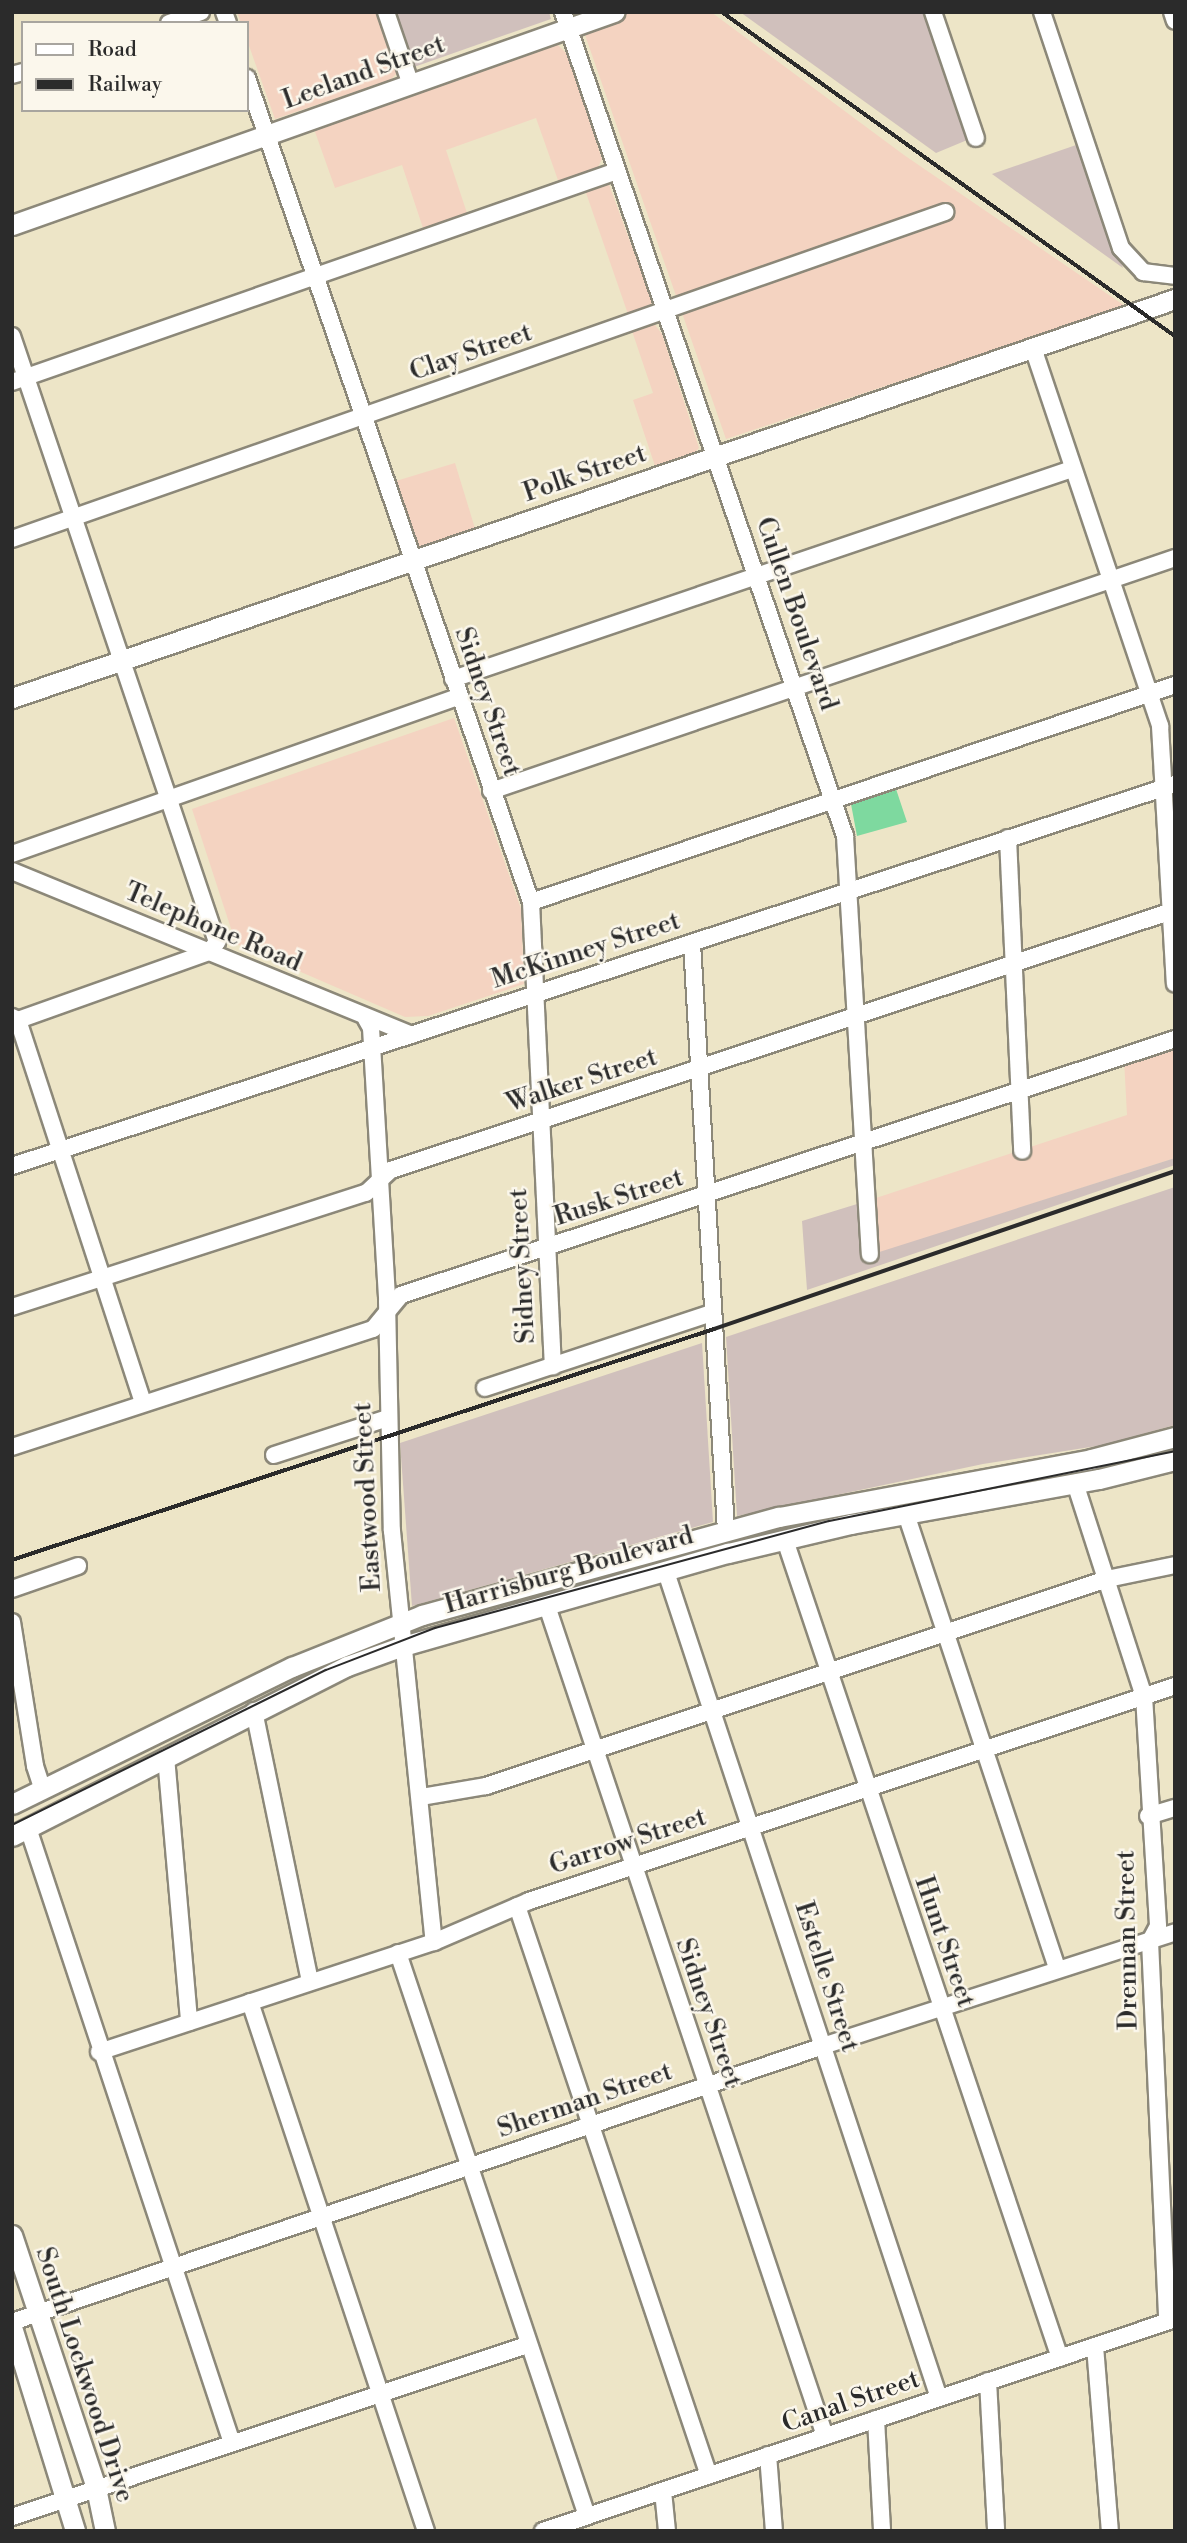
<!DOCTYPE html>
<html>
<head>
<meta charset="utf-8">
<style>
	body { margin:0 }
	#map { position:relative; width:1187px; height:2543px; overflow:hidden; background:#ede5c7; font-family:"Libre Bodoni",serif }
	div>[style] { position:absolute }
	.built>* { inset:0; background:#f4d3c1; transform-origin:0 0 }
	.industrial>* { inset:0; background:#d0c0bc }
	.green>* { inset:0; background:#7ed99f }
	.roads { filter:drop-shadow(2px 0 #8c8879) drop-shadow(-2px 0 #8c8879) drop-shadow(0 2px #8c8879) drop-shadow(0 -2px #8c8879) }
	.minor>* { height:16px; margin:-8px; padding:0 8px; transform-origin:8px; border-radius:8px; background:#fff }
	.major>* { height:19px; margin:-9.5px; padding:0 9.5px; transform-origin:9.5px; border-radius:9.5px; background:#fff }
	.tram>* { height:2px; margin:-1px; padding:0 1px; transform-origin:1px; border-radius:1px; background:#2b2b2b }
	.rail>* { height:3.5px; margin:-1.75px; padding:0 1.75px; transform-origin:1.75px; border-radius:1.75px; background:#2b2b2b }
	span { translate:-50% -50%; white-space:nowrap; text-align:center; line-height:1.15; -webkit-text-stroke:5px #fbf7ec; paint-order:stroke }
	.street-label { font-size:26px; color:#2b2b2b }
	.frame { position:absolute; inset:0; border:14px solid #2b2b2b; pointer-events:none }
	.legend { position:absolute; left:21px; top:21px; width:228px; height:91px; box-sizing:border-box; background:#fbf7ec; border:2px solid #a8a59f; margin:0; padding:9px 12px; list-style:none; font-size:21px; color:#2b2b2b }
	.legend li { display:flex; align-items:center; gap:14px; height:35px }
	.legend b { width:35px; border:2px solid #a8a59f }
</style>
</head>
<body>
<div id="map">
	<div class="built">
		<div style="clip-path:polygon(237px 12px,378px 12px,397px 73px,390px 80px,275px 119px,247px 40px,247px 23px,241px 23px)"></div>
		<div style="clip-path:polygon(577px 12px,711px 12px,904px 155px,1125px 306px,726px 439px)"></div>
		<div style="clip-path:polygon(557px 44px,567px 54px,602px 159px,597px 169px,559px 183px,536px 118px,446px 150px,468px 216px,424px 231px,402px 165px,335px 188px,314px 129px)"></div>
		<div style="clip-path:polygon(608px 182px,652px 301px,651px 307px,629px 317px,584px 187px)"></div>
		<div style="clip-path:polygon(652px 321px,662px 334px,699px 448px,691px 456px,656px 469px,633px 400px,653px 393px,631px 328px)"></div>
		<div style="left:455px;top:463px;width:70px;height:65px;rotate:73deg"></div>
		<div style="clip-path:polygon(454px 718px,521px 909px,524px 984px,428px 1016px,405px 1017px,236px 944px,192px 809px)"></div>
		<div style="clip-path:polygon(1175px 1043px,1175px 1158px,873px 1255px,870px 1200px,1127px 1115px,1124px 1059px)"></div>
	</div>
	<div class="industrial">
		<div style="clip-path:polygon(395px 12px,549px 12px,551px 19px,414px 67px)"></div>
		<div style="clip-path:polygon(740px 12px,929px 12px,972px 138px,936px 153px)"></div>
		<div style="clip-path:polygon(1079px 144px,1123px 268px,992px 174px)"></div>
		<div style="clip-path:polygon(1175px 1158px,1175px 1165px,807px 1290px,802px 1221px,870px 1200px,873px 1254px)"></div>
		<div style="clip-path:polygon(1175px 1187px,1175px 1425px,1103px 1445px,983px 1464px,737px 1516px,726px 1337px)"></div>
		<div style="clip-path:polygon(702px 1343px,713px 1522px,412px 1606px,400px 1443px)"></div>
	</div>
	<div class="green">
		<div style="clip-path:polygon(896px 789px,907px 822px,857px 836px,851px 804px)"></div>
	</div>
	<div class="roads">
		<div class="minor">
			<div style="left:224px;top:12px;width:12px;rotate:70deg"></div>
			<div style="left:386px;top:12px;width:77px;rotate:71.1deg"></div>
			<div style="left:563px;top:12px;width:871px;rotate:71.11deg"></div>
			<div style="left:845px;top:836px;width:419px;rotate:86.6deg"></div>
			<div style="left:933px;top:12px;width:133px;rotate:71.2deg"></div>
			<div style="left:1042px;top:12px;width:249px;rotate:71.5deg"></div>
			<div style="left:1121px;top:248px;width:33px;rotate:47deg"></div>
			<div style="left:1143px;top:272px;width:32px;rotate:7deg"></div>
			<div style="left:1172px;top:12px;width:9px;rotate:72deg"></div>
			<div style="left:169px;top:23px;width:34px;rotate:-19deg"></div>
			<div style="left:12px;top:75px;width:11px;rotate:-15deg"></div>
			<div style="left:247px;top:78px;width:872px;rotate:70.98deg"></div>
			<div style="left:531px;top:902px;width:465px;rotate:87.3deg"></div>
			<div style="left:12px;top:336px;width:640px;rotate:71.31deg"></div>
			<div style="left:217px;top:942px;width:13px;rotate:129deg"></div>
			<div style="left:209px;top:952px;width:203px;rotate:160.4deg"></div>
			<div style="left:18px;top:1020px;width:7px;rotate:-153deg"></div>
			<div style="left:1033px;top:348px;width:399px;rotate:71.4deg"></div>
			<div style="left:1160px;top:726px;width:258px;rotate:86.7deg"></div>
			<div style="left:12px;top:382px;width:641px;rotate:-19.23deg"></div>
			<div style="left:12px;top:539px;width:989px;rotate:-19.31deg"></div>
			<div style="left:453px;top:679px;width:654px;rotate:-18.74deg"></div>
			<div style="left:491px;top:791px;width:723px;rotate:-18.81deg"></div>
			<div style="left:1008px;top:838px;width:313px;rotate:87.4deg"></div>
			<div style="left:12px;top:854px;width:474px;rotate:-19.4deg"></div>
			<div style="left:12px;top:871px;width:432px;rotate:22.3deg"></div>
			<div style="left:531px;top:902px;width:680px;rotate:-18.62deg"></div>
			<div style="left:692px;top:943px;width:589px;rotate:86.69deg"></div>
			<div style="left:366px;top:1019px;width:10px;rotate:61deg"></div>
			<div style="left:371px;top:1028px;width:273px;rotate:86.6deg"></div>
			<div style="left:387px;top:1301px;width:230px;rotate:88.8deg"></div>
			<div style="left:392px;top:1531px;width:413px;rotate:84.2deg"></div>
			<div style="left:18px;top:1020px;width:403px;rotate:71.9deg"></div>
			<div style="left:12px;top:1166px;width:1224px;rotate:-18.18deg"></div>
			<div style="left:12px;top:1307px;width:372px;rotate:-17.9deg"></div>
			<div style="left:366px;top:1193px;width:34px;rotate:-43deg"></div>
			<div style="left:391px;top:1170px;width:826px;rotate:-18.35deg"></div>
			<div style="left:485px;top:1388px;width:239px;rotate:-18.3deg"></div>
			<div style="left:12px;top:1447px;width:380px;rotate:-18.1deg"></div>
			<div style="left:373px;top:1329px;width:44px;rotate:-50.5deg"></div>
			<div style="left:401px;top:1295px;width:815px;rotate:-18.3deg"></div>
			<div style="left:274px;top:1455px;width:120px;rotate:-18deg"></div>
			<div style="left:1075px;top:1483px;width:224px;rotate:72.1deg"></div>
			<div style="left:1144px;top:1696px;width:230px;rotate:86.5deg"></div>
			<div style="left:1158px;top:1926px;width:17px;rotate:118deg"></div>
			<div style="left:1150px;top:1941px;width:380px;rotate:87.4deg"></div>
			<div style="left:906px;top:1514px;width:479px;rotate:71.6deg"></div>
			<div style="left:785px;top:1540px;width:863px;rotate:71.42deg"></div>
			<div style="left:666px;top:1572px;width:870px;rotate:71.71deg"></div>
			<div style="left:12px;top:1589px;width:70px;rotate:-19.2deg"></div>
			<div style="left:547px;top:1606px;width:875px;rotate:71.48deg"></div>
			<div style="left:12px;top:1622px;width:146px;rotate:80.9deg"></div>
			<div style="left:35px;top:1766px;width:25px;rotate:72deg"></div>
			<div style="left:254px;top:1711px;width:276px;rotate:78.3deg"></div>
			<div style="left:166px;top:1757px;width:266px;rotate:85deg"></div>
			<div style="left:421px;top:1797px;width:66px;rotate:-9.6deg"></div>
			<div style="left:486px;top:1786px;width:655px;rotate:-18.43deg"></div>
			<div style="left:1107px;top:1579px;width:69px;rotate:-11.6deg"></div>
			<div style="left:1148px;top:1816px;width:28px;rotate:-17deg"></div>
			<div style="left:28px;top:1828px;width:648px;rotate:71.65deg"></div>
			<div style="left:517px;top:1906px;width:601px;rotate:71.38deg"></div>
			<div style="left:398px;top:1953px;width:594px;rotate:71.44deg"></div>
			<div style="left:250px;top:2002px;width:558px;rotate:71.6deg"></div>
			<div style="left:99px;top:2052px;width:353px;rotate:-18.2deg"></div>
			<div style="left:434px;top:1942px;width:103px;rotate:-23.3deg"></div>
			<div style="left:529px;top:1901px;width:681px;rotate:-18.41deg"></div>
			<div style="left:12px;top:2322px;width:857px;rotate:-18.79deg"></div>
			<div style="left:823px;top:2046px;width:370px;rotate:-17.9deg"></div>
			<div style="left:1095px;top:2346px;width:186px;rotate:85.4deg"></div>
			<div style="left:988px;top:2381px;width:150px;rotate:86.9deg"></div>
			<div style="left:876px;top:2419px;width:112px;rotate:86.9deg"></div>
			<div style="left:768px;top:2455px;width:76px;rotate:85.5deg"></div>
			<div style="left:663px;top:2491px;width:40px;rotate:84.3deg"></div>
			<div style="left:12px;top:2517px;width:543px;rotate:-18.47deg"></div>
			<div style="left:543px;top:2531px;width:667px;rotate:-18.54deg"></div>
		</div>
		<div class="major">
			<div style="left:12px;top:225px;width:639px;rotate:-19.48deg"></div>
			<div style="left:12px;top:698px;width:1230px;rotate:-18.94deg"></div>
			<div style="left:12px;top:1804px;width:312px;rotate:-26.1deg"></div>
			<div style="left:292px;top:1667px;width:140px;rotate:-21.8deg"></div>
			<div style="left:422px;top:1615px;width:370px;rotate:-15.4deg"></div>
			<div style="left:779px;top:1517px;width:317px;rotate:-10.5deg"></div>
			<div style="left:1091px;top:1459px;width:87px;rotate:-14.7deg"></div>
			<div style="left:12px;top:1836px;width:376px;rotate:-26.9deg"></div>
			<div style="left:347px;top:1666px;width:59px;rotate:-19.7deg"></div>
			<div style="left:403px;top:1646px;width:338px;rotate:-16deg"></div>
			<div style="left:728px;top:1553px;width:126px;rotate:-13.3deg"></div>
			<div style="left:851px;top:1524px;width:252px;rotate:-10.3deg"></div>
			<div style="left:1099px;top:1479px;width:78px;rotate:-14deg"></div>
			<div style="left:12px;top:2235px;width:267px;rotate:71.6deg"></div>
			<div style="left:96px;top:2488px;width:44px;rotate:78.2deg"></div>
			<div style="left:12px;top:2327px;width:214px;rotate:72.8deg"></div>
		</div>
	</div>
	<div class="tram">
		<div style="left:12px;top:1825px;width:350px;rotate:-26.3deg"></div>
		<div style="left:326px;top:1670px;width:117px;rotate:-21.1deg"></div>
		<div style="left:435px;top:1628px;width:408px;rotate:-15.2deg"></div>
		<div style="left:829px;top:1521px;width:353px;rotate:-11.4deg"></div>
	</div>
	<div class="rail">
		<div style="left:722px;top:12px;width:557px;rotate:35.57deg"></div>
		<div style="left:12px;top:1560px;width:739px;rotate:-18.21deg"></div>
		<div style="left:714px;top:1329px;width:487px;rotate:-18.9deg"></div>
	</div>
	<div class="street-label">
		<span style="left:364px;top:73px;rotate:-20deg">Leeland Street</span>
		<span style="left:471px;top:353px;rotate:-19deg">Clay Street</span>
		<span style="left:585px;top:474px;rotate:-19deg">Polk Street</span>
		<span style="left:796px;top:614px;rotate:71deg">Cullen Boulevard</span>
		<span style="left:487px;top:702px;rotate:71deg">Sidney Street</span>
		<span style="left:213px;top:928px;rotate:23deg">Telephone Road</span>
		<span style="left:586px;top:951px;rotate:-18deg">McKinney Street</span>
		<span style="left:582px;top:1081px;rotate:-18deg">Walker Street</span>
		<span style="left:619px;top:1198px;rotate:-18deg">Rusk Street</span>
		<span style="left:523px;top:1266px;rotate:-93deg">Sidney Street</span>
		<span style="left:368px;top:1497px;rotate:-93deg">Eastwood Street</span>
		<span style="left:569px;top:1571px;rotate:-16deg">Harrisburg Boulevard</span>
		<span style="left:628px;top:1842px;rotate:-18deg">Garrow Street</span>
		<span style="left:1128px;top:1940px;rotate:-91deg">Drennan Street</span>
		<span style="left:944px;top:1942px;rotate:71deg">Hunt Street</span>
		<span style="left:826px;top:1977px;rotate:72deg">Estelle Street</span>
		<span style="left:708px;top:2013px;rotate:71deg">Sidney Street</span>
		<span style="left:585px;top:2101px;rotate:-19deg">Sherman Street</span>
		<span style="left:84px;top:2375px;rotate:72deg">South Lockwood Drive</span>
		<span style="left:851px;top:2402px;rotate:-19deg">Canal Street</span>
	</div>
	<div class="frame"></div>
	<ul class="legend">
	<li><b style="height:9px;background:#fff"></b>Road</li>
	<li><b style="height:9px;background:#2b2b2b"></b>Railway</li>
	</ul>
</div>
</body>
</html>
